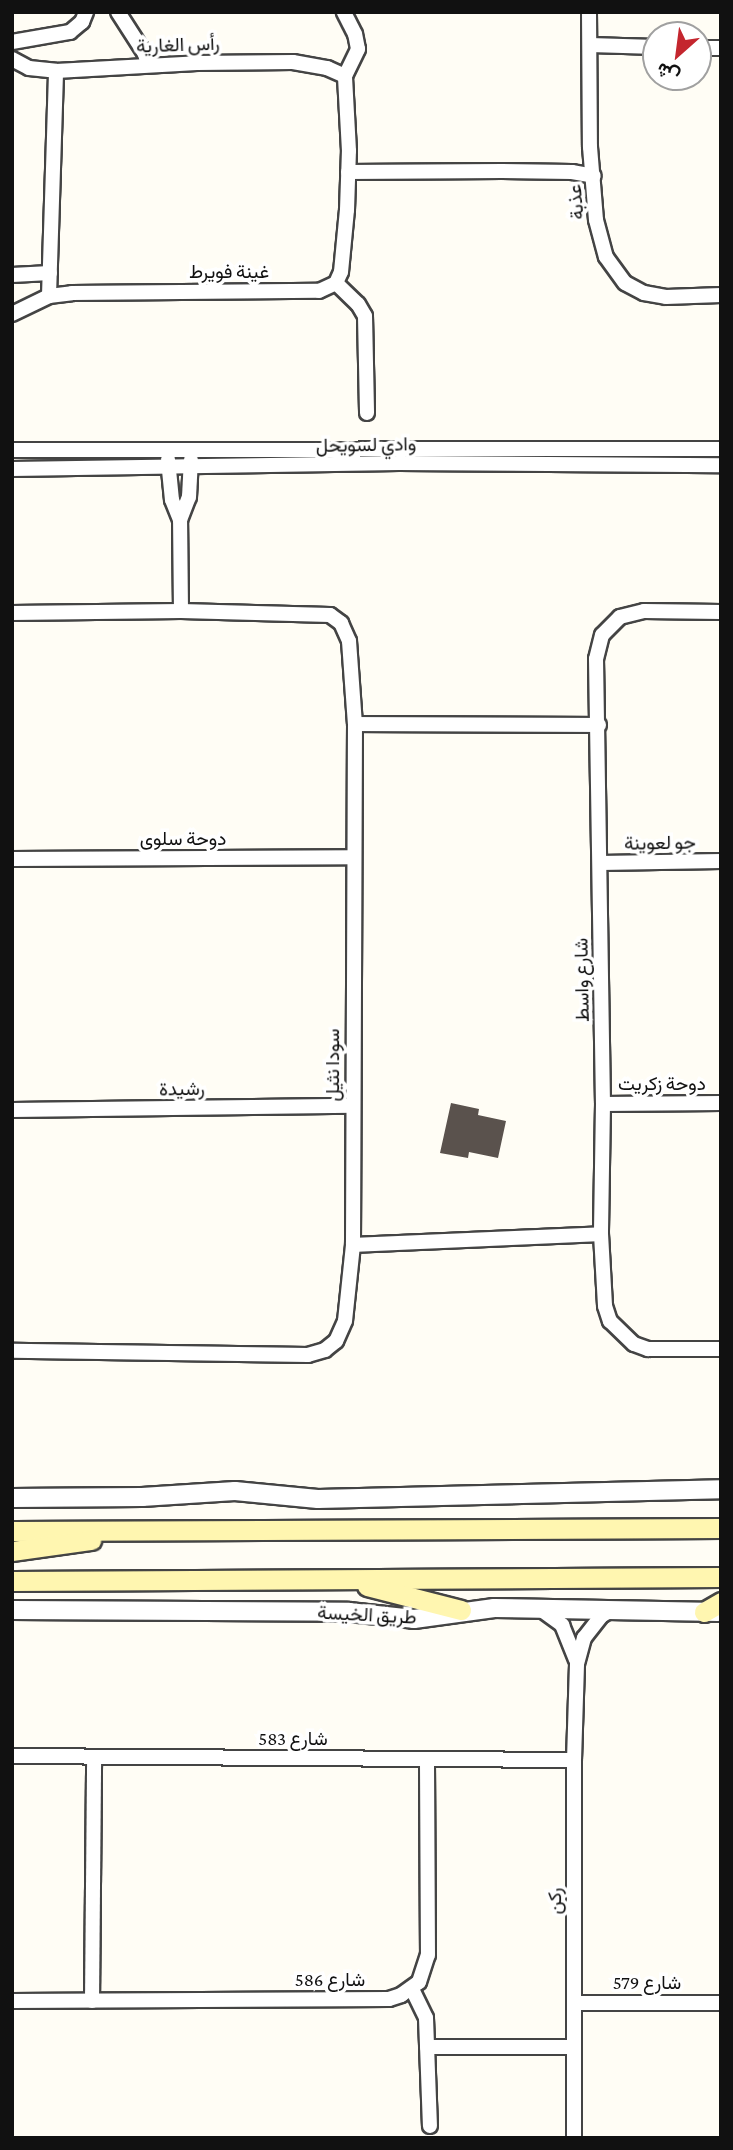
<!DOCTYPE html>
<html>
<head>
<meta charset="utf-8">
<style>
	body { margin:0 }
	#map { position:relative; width:733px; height:2150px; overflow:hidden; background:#fffdf5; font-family:"Crimson Pro",Vazirmatn,serif }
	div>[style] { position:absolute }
	.building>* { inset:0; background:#5a524d }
	.roads { filter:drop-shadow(2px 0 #444) drop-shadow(-2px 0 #444) drop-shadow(0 2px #444) drop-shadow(0 -2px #444) }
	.minor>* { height:14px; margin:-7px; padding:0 7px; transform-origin:7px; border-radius:7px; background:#fff }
	.tertiary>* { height:18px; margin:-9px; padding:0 9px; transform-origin:9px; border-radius:9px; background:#fff }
	.secondary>* { height:19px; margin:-9.5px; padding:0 9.5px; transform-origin:9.5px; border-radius:9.5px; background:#fff6b0 }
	span { translate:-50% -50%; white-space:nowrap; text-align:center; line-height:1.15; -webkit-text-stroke:7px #fff; paint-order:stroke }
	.street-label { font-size:19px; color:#111 }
	.frame { position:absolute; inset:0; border:14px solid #111; pointer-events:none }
	.north { position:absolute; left:642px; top:21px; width:70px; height:70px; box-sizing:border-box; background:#fff; border:2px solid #a0a0a0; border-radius:50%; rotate:208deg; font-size:19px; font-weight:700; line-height:28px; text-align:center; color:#111 }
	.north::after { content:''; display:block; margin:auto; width:24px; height:32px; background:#c4262e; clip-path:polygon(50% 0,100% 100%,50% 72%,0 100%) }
</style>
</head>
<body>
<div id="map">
	<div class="building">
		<div style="clip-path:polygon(451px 1103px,479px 1109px,478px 1115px,506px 1121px,498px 1158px,469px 1152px,468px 1158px,440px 1153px)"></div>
	</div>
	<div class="roads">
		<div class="minor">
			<div style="left:118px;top:12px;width:50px;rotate:57.3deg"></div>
			<div style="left:145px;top:54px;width:11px;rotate:75deg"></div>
			<div style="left:589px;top:12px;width:135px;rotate:89.6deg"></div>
			<div style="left:590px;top:147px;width:73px;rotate:85.3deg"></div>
			<div style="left:596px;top:220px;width:38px;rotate:75deg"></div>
			<div style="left:606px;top:257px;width:32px;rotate:54deg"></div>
			<div style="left:625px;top:283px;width:21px;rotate:28deg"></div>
			<div style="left:644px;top:293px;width:22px;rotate:10deg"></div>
			<div style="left:666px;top:297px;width:55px;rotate:-2.1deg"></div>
			<div style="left:12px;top:42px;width:59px;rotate:-9.8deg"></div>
			<div style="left:70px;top:32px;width:16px;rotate:-40deg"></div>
			<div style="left:82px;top:22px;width:11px;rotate:-68deg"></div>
			<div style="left:590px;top:45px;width:66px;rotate:1.7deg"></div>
			<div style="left:698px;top:48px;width:23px"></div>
			<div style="left:12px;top:59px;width:19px;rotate:28deg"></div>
			<div style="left:29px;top:68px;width:27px;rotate:6deg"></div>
			<div style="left:56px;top:71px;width:141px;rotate:-3.2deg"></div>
			<div style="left:197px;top:63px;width:96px;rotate:-0.6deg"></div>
			<div style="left:293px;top:62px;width:35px;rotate:10deg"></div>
			<div style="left:327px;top:68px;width:20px;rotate:24deg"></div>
			<div style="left:348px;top:172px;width:154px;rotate:-0.4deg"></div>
			<div style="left:502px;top:171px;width:70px;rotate:0.8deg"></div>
			<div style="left:572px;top:172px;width:22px;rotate:10deg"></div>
			<div style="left:12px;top:275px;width:38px;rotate:-3deg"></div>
			<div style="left:336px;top:283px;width:30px;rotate:44deg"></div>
			<div style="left:358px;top:304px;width:14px;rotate:60deg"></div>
			<div style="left:365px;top:316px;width:97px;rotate:88.8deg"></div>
			<div style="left:49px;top:296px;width:225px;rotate:-88.2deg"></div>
			<div style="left:12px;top:314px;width:41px;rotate:-25.9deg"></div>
			<div style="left:49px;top:296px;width:23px;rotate:-7deg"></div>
			<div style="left:72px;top:293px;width:247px;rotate:-0.5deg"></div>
			<div style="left:319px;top:291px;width:19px;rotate:-25deg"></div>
			<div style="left:336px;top:283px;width:12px;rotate:-66deg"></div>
			<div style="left:341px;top:272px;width:62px;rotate:-84.5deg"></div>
			<div style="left:347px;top:210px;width:59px;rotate:-88.1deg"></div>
			<div style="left:349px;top:151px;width:75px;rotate:-93.1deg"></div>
			<div style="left:345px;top:76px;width:30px;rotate:-64deg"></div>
			<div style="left:358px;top:49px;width:15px;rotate:-101deg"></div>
			<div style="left:355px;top:34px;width:25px;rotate:-117deg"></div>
			<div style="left:12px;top:450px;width:709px;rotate:-0.08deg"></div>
			<div style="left:168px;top:460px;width:40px;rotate:84.3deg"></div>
			<div style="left:172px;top:500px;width:22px;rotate:68deg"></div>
			<div style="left:12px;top:469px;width:387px;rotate:-0.9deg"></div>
			<div style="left:399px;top:463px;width:322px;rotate:0.4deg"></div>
			<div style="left:181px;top:611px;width:91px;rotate:-90.6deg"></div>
			<div style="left:180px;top:520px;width:25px;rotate:-69deg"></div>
			<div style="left:189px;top:497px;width:37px;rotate:-87deg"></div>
			<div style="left:721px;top:612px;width:77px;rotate:-179.3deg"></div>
			<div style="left:644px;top:611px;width:25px;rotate:166deg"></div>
			<div style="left:620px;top:617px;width:25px;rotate:135deg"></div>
			<div style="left:602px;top:635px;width:25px;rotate:104deg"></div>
			<div style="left:596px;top:659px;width:445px;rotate:89.1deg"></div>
			<div style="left:603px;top:1104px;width:130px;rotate:90.9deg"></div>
			<div style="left:601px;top:1234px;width:72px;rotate:86.8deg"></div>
			<div style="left:605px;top:1306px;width:16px;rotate:72deg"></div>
			<div style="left:610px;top:1321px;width:33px;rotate:44deg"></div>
			<div style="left:634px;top:1344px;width:15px;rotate:20deg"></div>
			<div style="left:648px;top:1349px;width:73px"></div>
			<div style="left:12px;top:613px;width:169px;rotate:-0.7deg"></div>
			<div style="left:181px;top:611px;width:149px;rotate:1.5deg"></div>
			<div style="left:330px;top:615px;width:14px;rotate:36deg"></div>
			<div style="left:341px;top:623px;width:20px;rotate:66deg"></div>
			<div style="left:349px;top:641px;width:83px;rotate:85.9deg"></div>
			<div style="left:355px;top:724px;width:521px;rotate:90.22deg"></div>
			<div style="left:353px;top:1245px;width:76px;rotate:96deg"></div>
			<div style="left:345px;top:1321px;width:22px;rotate:114deg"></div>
			<div style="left:336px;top:1341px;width:14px;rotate:141deg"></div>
			<div style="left:325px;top:1350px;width:18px;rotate:164deg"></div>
			<div style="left:308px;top:1355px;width:296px;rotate:-179.2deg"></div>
			<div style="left:355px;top:724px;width:244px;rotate:0.2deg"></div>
			<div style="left:12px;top:859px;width:341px;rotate:-0.3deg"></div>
			<div style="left:600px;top:863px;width:121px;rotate:-0.9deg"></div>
			<div style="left:603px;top:1104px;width:118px;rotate:-0.5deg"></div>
			<div style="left:12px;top:1110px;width:341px;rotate:-0.7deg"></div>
			<div style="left:353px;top:1245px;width:248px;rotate:-2.5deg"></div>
			<div style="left:539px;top:1608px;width:29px;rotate:36deg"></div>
			<div style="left:562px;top:1625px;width:37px;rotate:68deg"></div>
			<div style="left:12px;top:1756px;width:562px;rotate:0.41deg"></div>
			<div style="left:412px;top:1989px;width:32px;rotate:64deg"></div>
			<div style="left:426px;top:2018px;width:108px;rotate:87.9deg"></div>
			<div style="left:12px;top:2001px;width:377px;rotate:-0.3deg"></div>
			<div style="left:389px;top:1999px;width:13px;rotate:-18deg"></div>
			<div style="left:401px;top:1995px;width:22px;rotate:-36deg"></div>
			<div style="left:419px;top:1982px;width:28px;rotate:-72deg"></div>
			<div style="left:428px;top:1955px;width:196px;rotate:-90.3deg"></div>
			<div style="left:92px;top:2001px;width:244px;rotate:-89.5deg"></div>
			<div style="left:574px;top:2003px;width:147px"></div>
			<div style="left:427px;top:2047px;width:147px"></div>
			<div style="left:574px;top:2138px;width:378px;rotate:-90deg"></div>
			<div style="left:574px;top:1760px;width:96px;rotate:-88.2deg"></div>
			<div style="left:577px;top:1664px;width:27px;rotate:-75deg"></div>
			<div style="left:584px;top:1638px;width:28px;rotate:-52deg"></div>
			<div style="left:601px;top:1616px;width:14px;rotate:-30deg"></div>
		</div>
		<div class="tertiary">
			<div style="left:12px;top:1498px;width:130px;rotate:-0.4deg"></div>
			<div style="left:142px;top:1497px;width:93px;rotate:-3.7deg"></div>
			<div style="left:235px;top:1491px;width:83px;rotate:5.5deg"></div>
			<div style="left:318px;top:1499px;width:403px;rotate:-1.4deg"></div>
			<div style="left:12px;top:1610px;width:337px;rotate:0.3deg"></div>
			<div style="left:349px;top:1612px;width:65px;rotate:6.1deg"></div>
			<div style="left:414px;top:1619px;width:81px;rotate:-7.8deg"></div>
			<div style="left:494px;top:1608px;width:224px;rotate:1deg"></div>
		</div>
		<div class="secondary">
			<div style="left:12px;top:1531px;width:709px;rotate:-0.24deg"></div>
			<div style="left:12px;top:1551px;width:80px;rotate:-7.9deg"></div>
			<div style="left:12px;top:1581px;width:709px;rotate:-0.32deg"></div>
			<div style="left:367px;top:1586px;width:97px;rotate:14.3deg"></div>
			<div style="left:704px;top:1612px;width:20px;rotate:-30deg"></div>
		</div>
	</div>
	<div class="street-label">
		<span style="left:178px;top:45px;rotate:-2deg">رأس الغارية</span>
		<span style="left:576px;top:202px;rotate:-95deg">عذبة</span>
		<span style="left:229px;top:272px">غينة فويرط</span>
		<span style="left:366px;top:445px;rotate:-1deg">وادي لسويحل</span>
		<span style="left:183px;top:839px">دوحة سلوى</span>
		<span style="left:660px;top:843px;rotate:-1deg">جو لعوينة</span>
		<span style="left:582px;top:980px;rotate:-91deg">شارع واسط</span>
		<span style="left:333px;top:1065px;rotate:-90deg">سودا نثيل</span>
		<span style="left:662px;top:1084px">دوحة زكريت</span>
		<span style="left:182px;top:1089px;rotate:-1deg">رشيدة</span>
		<span style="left:367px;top:1615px;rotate:3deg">طريق الخيسة</span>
		<span style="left:293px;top:1739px">شارع 583</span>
		<span style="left:555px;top:1901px;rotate:-90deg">ركن</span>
		<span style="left:330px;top:1980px">شارع 586</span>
		<span style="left:647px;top:1983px">شارع 579</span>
	</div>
	<div class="frame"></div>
	<div class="north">ش</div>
</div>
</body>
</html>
